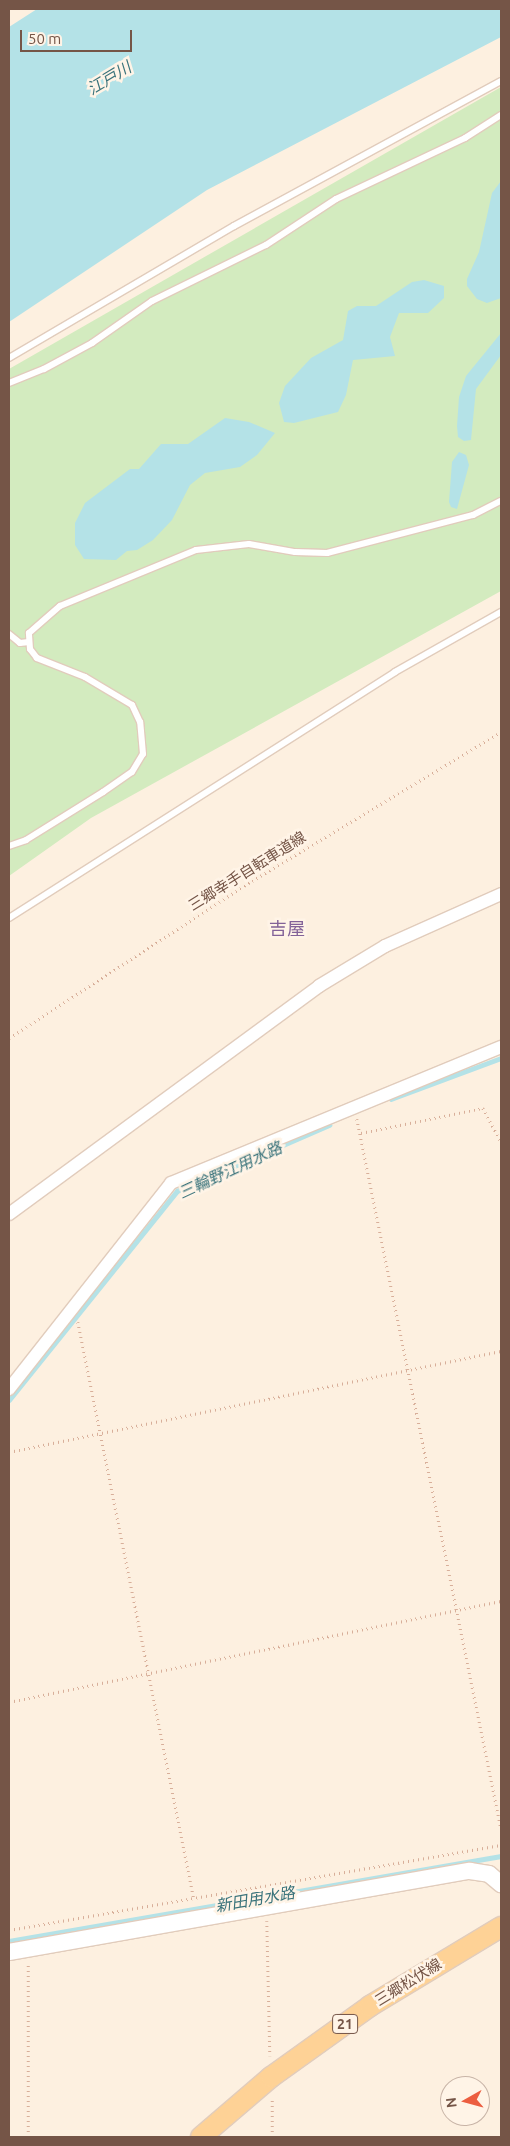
<!DOCTYPE html>
<html>
<head>
<meta charset="utf-8">
<style>
	body { margin:0 }
	#map { position:relative; width:510px; height:2146px; overflow:hidden; background:#fdf0e0; font-family:Ubuntu,"Noto Sans JP",sans-serif }
	div>[style] { position:absolute }
	.green>* { inset:0; background:#d3ebbf }
	.water>* { inset:0; background:#b4e2e7 }
	.stream>* { height:4.5px; margin:-2.25px; padding:0 2.25px; transform-origin:2.25px; border-radius:2.25px; background:#b4e2e7 }
	.path>* { height:2.5px; margin-top:-1.25px; transform-origin:0; background:repeating-linear-gradient(90deg,#d8af9a 0 1px,transparent 0 5px) }
	.roads { filter:drop-shadow(1px 0 #e1ccbc) drop-shadow(-1px 0 #e1ccbc) drop-shadow(0 1px #e1ccbc) drop-shadow(0 -1px #e1ccbc) }
	.service>* { height:6px; margin:-3px; padding:0 3px; transform-origin:3px; border-radius:3px; background:#fff }
	.minor>* { height:12px; margin:-6px; padding:0 6px; transform-origin:6px; border-radius:6px; background:#fff }
	.tertiary>* { height:16px; margin:-8px; padding:0 8px; transform-origin:8px; border-radius:8px; background:#fff }
	.primary>* { height:20px; margin:-10px; padding:0 10px; transform-origin:10px; border-radius:10px; background:#fed296 }
	span { translate:-50% -50%; white-space:nowrap; text-align:center; line-height:1.15; -webkit-text-stroke:5px #fff4e7; paint-order:stroke }
	.shield-label span { padding:1px 4px; background:#fff4e7; border:1px solid; border-radius:4px; -webkit-text-stroke-width:0 }
	.shield-label { font-size:14px; color:#755547; font-weight:700 }
	.street-label { font-size:15px; color:#755547 }
	.water-label { font-size:16px; color:#3a737b; font-style:italic }
	.quarter-label { font-size:18px; color:#836298 }
	.frame { position:absolute; inset:0; border:10px solid #755547; pointer-events:none }
	.north { position:absolute; left:440px; top:2076px; width:50px; height:50px; box-sizing:border-box; background:#fff4e7; border:1px solid #c8b4a7; border-radius:50%; rotate:263deg; font-size:14px; font-weight:700; line-height:20px; text-align:center; color:#755547 }
	.north::after { content:''; display:block; margin:auto; width:18px; height:22px; background:#ec5e40; clip-path:polygon(50% 0,100% 100%,50% 72%,0 100%) }
	.scale { position:absolute; left:20px; top:30px; width:112px; height:22px; box-sizing:border-box; border:2px solid #755547; border-top:0; padding-left:6px; font-size:15px; line-height:18px; white-space:nowrap; color:#755547; -webkit-text-stroke:4px #fff4e7; paint-order:stroke }
</style>
</head>
<body>
<div id="map">
	<div class="green">
		<div style="clip-path:polygon(501px 87px,501px 591px,91px 818px,9px 876px,9px 369px)"></div>
	</div>
	<div class="water">
		<div style="clip-path:polygon(37px 9px,501px 9px,501px 37px,207px 190px,9px 322px,9px 27px)"></div>
		<div style="clip-path:polygon(501px 181px,501px 298px,487px 303px,477px 299px,467px 286px,467px 279px,479px 252px,492px 193px)"></div>
		<div style="clip-path:polygon(424px 280px,444px 286px,444px 298px,428px 313px,399px 313px,390px 337px,395px 356px,353px 360px,346px 395px,338px 412px,294px 423px,284px 422px,279px 403px,285px 386px,311px 358px,343px 340px,348px 311px,357px 306px,376px 306px,412px 282px)"></div>
		<div style="clip-path:polygon(501px 333px,501px 355px,476px 389px,471px 440px,464px 441px,458px 437px,457px 426px,459px 397px,466px 376px)"></div>
		<div style="clip-path:polygon(225px 418px,249px 422px,275px 433px,257px 455px,240px 467px,205px 473px,190px 485px,172px 520px,153px 540px,137px 550px,127px 551px,116px 560px,84px 559px,75px 545px,75px 523px,85px 503px,130px 469px,139px 469px,161px 444px,188px 444px)"></div>
		<div style="clip-path:polygon(459px 452px,466px 455px,469px 465px,457px 509px,451px 507px,449px 502px,452px 462px)"></div>
	</div>
	<div class="stream">
		<div style="left:391px;top:1099px;width:117px;rotate:-20.4deg"></div>
		<div style="left:9px;top:1400px;width:268px;rotate:-51.2deg"></div>
		<div style="left:177px;top:1191px;width:166px;rotate:-23.5deg"></div>
		<div style="left:9px;top:1941px;width:499px;rotate:-9.8deg"></div>
	</div>
	<div class="path">
		<div style="left:9px;top:1038px;width:289px;rotate:-32.9deg"></div>
		<div style="left:252px;top:881px;width:290px;rotate:-30.9deg"></div>
		<div style="left:357px;top:1119px;width:723px;rotate:78.52deg"></div>
		<div style="left:361px;top:1133px;width:125px;rotate:-11.6deg"></div>
		<div style="left:483px;top:1108px;width:38px;rotate:62deg"></div>
		<div style="left:78px;top:1322px;width:589px;rotate:78.63deg"></div>
		<div style="left:9px;top:1452px;width:502px;rotate:-11.6deg"></div>
		<div style="left:9px;top:1702px;width:502px;rotate:-11.6deg"></div>
		<div style="left:267px;top:1921px;width:135px;rotate:88.7deg"></div>
		<div style="left:9px;top:1930px;width:499px;rotate:-9.8deg"></div>
		<div style="left:28px;top:2137px;width:173px;rotate:-90deg"></div>
		<div style="left:272px;top:2137px;width:38px;rotate:-90deg"></div>
	</div>
	<div class="roads">
		<div class="service">
			<div style="left:9px;top:358px;width:261px;rotate:-30.4deg"></div>
			<div style="left:234px;top:226px;width:304px;rotate:-28.5deg"></div>
			<div style="left:9px;top:383px;width:38px;rotate:-22deg"></div>
			<div style="left:44px;top:369px;width:55px;rotate:-28.4deg"></div>
			<div style="left:92px;top:343px;width:73px;rotate:-35deg"></div>
			<div style="left:152px;top:301px;width:127px;rotate:-26.2deg"></div>
			<div style="left:266px;top:245px;width:84px;rotate:-33.3deg"></div>
			<div style="left:336px;top:199px;width:143px;rotate:-25.3deg"></div>
			<div style="left:465px;top:138px;width:43px;rotate:-32.6deg"></div>
			<div style="left:9px;top:634px;width:14px;rotate:39deg"></div>
			<div style="left:20px;top:643px;width:9px;rotate:-6deg"></div>
			<div style="left:9px;top:846px;width:18px;rotate:-19deg"></div>
			<div style="left:26px;top:840px;width:91px;rotate:-31.9deg"></div>
			<div style="left:103px;top:792px;width:35px;rotate:-35deg"></div>
			<div style="left:132px;top:772px;width:21px;rotate:-59deg"></div>
			<div style="left:143px;top:754px;width:32px;rotate:-95deg"></div>
			<div style="left:140px;top:722px;width:19px;rotate:-115deg"></div>
			<div style="left:132px;top:705px;width:55px;rotate:-149.2deg"></div>
			<div style="left:85px;top:677px;width:52px;rotate:-158.4deg"></div>
			<div style="left:37px;top:658px;width:11px;rotate:-128deg"></div>
			<div style="left:30px;top:649px;width:16px;rotate:-94deg"></div>
			<div style="left:29px;top:633px;width:41px;rotate:-41.1deg"></div>
			<div style="left:60px;top:606px;width:147px;rotate:-22.4deg"></div>
			<div style="left:196px;top:550px;width:53px;rotate:-6.5deg"></div>
			<div style="left:249px;top:544px;width:47px;rotate:9.9deg"></div>
			<div style="left:295px;top:552px;width:32px;rotate:2deg"></div>
			<div style="left:327px;top:553px;width:151px;rotate:-14.6deg"></div>
			<div style="left:473px;top:515px;width:31px;rotate:-27deg"></div>
			<div style="left:9px;top:918px;width:458px;rotate:-32.5deg"></div>
			<div style="left:395px;top:672px;width:122px;rotate:-29.5deg"></div>
		</div>
		<div class="minor">
			<div style="left:9px;top:1214px;width:385px;rotate:-36.3deg"></div>
			<div style="left:319px;top:986px;width:77px;rotate:-31.2deg"></div>
			<div style="left:385px;top:946px;width:127px;rotate:-24.1deg"></div>
			<div style="left:9px;top:1389px;width:262px;rotate:-51.8deg"></div>
			<div style="left:171px;top:1183px;width:357px;rotate:-22.4deg"></div>
		</div>
		<div class="tertiary">
			<div style="left:9px;top:1952px;width:468px;rotate:-10deg"></div>
			<div style="left:470px;top:1871px;width:19px;rotate:9deg"></div>
			<div style="left:489px;top:1874px;width:16px;rotate:40deg"></div>
		</div>
		<div class="primary">
			<div style="left:201px;top:2137px;width:92px;rotate:-40.6deg"></div>
			<div style="left:271px;top:2077px;width:122px;rotate:-35.6deg"></div>
			<div style="left:370px;top:2006px;width:153px;rotate:-31.1deg"></div>
		</div>
	</div>
	<div class="shield-label">
		<span style="left:345px;top:2024px">21</span>
	</div>
	<div class="street-label">
		<span style="left:247px;top:871px;rotate:-32deg">三郷幸手自転車道線</span>
		<span style="left:408px;top:1982px;rotate:-32deg">三郷松伏線</span>
	</div>
	<div class="water-label">
		<span style="left:109px;top:78px;rotate:-31deg">江戸川</span>
		<span style="left:230px;top:1170px;rotate:-25deg">三輪野江用水路</span>
		<span style="left:255px;top:1899px;rotate:-10deg">新田用水路</span>
	</div>
	<div class="quarter-label">
		<span style="left:287px;top:928px">吉屋</span>
	</div>
	<div class="frame"></div>
	<div class="north">N</div>
	<div class="scale">50 m</div>
</div>
</body>
</html>
